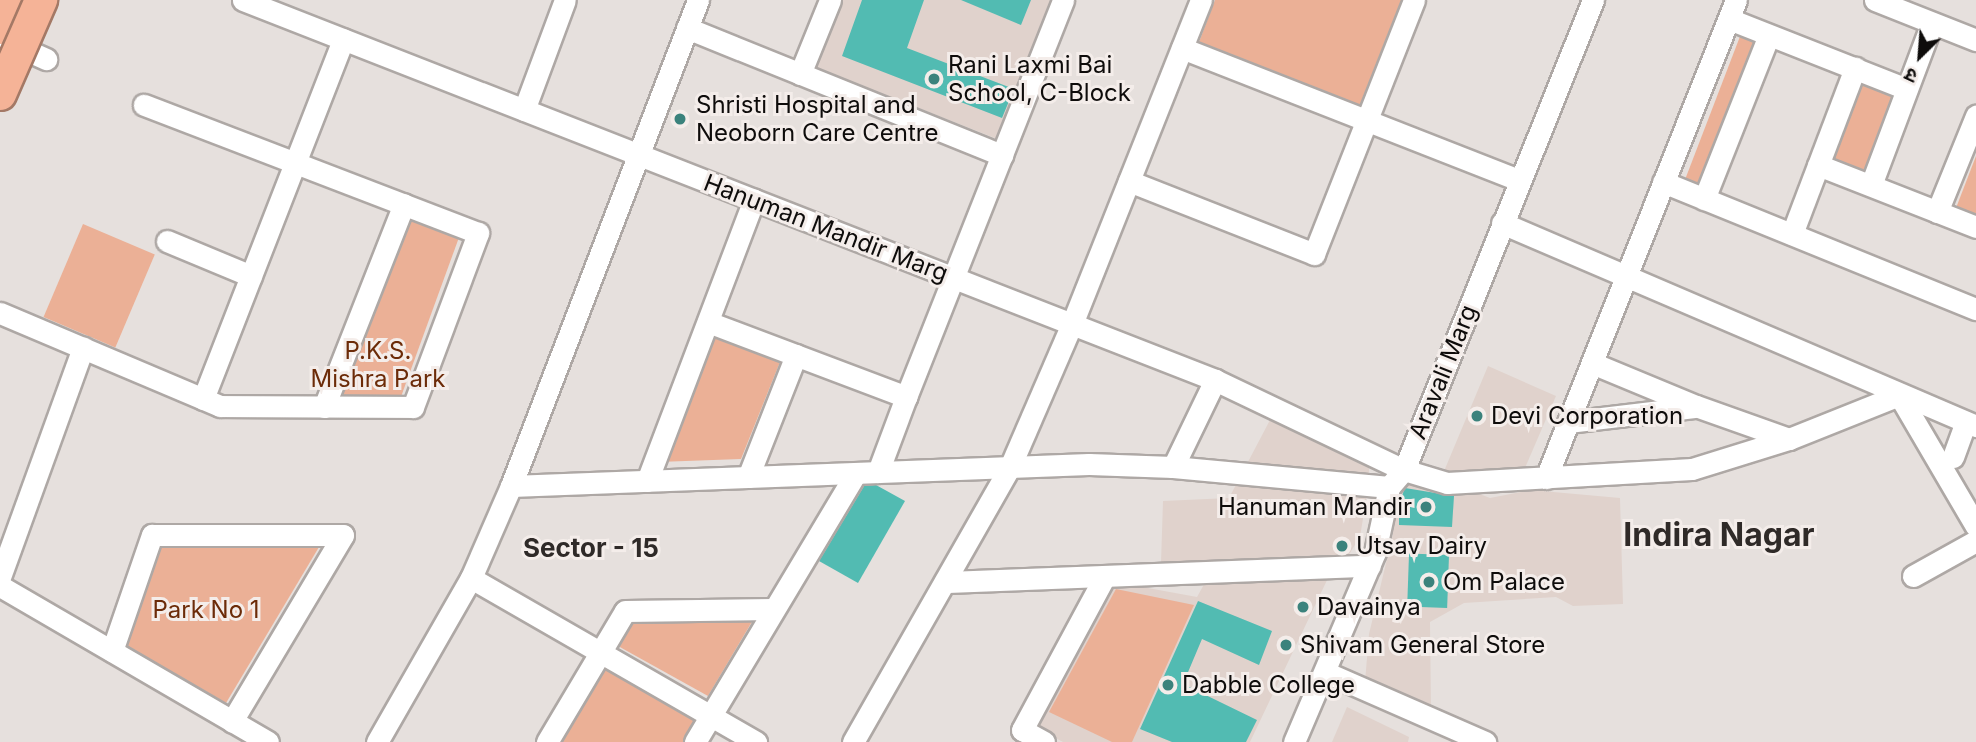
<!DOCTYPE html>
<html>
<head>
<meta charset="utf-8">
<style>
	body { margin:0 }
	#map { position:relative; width:1976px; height:742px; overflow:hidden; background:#e6e0dd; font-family:Inter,"Noto Sans Devanagari",sans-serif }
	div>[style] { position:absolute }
	.built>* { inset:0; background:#e0d2cc }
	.green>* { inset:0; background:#ebb096; transform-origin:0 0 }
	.building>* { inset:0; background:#52bbb2; transform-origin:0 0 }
	.roads { filter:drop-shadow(2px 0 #aea8a5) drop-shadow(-2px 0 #aea8a5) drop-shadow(0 2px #aea8a5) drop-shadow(0 -2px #aea8a5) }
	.minor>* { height:21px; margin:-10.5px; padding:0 10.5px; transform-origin:10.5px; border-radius:10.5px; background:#fff }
	.highway>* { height:32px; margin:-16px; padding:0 16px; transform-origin:16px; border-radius:16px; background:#f5b397 }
	.bridges { filter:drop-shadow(2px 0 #a47966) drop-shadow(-2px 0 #a47966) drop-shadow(0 2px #a47966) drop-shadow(0 -2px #a47966) }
	.highway-bridge>* { height:32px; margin:-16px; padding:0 16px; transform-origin:16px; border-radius:16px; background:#f5b397 }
	.dots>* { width:19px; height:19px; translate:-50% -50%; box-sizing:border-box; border:4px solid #f4edea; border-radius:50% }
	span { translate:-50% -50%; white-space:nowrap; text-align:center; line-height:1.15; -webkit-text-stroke:6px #f4edea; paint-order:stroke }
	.poi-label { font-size:24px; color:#0e0c0b }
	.left { translate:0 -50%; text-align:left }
	.right { translate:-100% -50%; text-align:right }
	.street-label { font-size:24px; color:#0e0c0b }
	.park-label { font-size:24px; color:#6c2b08 }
	.neighbourhood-label { font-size:26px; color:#2f2a28; font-weight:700 }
	.district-label { font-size:32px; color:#2f2a28; font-weight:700 }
	.north { position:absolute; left:1885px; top:21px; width:70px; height:70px; -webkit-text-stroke:5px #f4edea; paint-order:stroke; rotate:205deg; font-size:19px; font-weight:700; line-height:28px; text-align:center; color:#0e0c0b }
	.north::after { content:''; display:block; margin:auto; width:24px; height:32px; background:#0e0c0b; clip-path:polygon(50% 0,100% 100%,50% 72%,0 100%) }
</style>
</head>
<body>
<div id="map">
	<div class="built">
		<div style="clip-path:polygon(840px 0,1054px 0,1000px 140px,814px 67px)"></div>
		<div style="clip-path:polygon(1488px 366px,1556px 396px,1522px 475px,1442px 476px)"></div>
		<div style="clip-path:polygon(1270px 420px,1369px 455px,1369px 482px,1360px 537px,1348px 556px,1329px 576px,1250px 742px,1063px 742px,1037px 728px,1115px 582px,1197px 597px,1217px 561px,1161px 563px,1163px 501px,1229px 498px)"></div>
		<div style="clip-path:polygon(1399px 482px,1456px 485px,1490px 498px,1531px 490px,1620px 498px,1623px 604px,1573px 606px,1556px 597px,1464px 603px,1430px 622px,1431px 711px,1365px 682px,1369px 634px,1393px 534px,1395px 495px)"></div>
		<div style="clip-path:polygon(1347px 707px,1409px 737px,1408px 742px,1332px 742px)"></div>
	</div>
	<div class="green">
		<div style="clip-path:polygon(1215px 0,1403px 0,1362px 106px,1199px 42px)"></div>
		<div style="left:1744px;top:26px;width:36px;height:166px;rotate:21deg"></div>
		<div style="left:1860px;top:73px;width:50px;height:92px;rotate:21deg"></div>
		<div style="clip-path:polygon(1976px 156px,1976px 216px,1956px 208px)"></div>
		<div style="left:404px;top:216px;width:59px;height:194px;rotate:20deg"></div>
		<div style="left:83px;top:224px;width:78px;height:101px;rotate:23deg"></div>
		<div style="clip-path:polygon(710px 334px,780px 362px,741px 459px,658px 462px)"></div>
		<div style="clip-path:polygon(161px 545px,319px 547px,226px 703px,125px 645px)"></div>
		<div style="clip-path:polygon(1116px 589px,1194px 605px,1132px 742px,1112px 742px,1049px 712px)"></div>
		<div style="clip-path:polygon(753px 620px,708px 696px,618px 646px,631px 623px)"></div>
		<div style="clip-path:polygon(600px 664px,699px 719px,685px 742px,555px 742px)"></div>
	</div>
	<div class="building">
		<div style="clip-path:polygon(862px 0,924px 0,907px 48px,1014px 89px,1002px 118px,842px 56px)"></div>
		<div style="clip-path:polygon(961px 0,1031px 0,1021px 25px)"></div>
		<div style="clip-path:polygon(876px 485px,905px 501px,858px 583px,819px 561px,864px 486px)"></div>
		<div style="clip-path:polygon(1405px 488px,1454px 496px,1452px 527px,1399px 525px,1399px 503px)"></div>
		<div style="left:1449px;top:555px;width:53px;height:40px;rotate:92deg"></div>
		<div style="clip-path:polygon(1198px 601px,1272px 631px,1259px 665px,1202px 639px,1183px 684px,1257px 720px,1246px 742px,1172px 742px,1140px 729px)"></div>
	</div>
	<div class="roads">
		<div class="minor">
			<div style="left:243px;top:0;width:1044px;rotate:21.35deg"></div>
			<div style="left:1215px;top:380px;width:209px;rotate:25.5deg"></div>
			<div style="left:1404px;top:470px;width:45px;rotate:16.8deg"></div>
			<div style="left:1447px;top:483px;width:245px;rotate:-3.3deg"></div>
			<div style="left:1692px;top:469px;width:102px;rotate:-17.2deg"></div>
			<div style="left:1789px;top:439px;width:118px;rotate:-21.8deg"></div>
			<div style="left:1899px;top:395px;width:152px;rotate:59.6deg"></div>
			<div style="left:1875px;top:0;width:109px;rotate:21.6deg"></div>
			<div style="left:1729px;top:19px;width:191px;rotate:21.5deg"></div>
			<div style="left:687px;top:28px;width:340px;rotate:22deg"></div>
			<div style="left:8px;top:42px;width:42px;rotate:24.1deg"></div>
			<div style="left:1182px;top:48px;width:362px;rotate:21.4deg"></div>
			<div style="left:800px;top:74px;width:80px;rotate:-67.9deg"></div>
			<div style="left:524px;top:110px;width:117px;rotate:-69.6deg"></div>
			<div style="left:1818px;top:165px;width:170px;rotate:21.4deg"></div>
			<div style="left:1129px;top:181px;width:199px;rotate:21.5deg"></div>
			<div style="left:1314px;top:254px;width:273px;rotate:-68.5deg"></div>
			<div style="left:1663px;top:182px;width:338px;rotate:22.1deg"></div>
			<div style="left:1871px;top:185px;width:173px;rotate:-69.4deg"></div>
			<div style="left:1704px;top:199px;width:176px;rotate:-68.4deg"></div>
			<div style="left:1937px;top:212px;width:104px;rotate:-67.9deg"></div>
			<div style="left:1502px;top:223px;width:516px;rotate:23.18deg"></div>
			<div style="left:1792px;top:234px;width:178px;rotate:-69.2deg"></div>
			<div style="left:167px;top:241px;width:91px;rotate:22.6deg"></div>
			<div style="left:0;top:313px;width:239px;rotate:22.9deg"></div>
			<div style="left:220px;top:406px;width:193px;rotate:0.3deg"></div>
			<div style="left:413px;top:407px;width:186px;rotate:-69.5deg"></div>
			<div style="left:478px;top:233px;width:358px;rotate:-159deg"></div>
			<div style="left:708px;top:322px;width:212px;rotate:20.7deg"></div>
			<div style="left:906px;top:397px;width:80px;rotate:110.5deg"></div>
			<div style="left:1592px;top:363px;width:113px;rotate:22.5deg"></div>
			<div style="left:1696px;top:406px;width:99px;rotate:19.5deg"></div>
			<div style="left:906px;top:397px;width:427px;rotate:-68.4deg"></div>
			<div style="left:203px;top:399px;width:386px;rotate:-68.7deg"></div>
			<div style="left:324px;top:407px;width:218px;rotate:-68.5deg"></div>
			<div style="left:1568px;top:422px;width:127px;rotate:-6.8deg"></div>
			<div style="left:1953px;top:457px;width:37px;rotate:-70deg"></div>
			<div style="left:1173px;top:467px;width:97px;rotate:-64.2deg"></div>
			<div style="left:748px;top:477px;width:131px;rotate:-68.5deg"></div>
			<div style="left:1546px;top:478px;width:514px;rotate:-68.32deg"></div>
			<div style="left:647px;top:481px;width:301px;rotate:-69.2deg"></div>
			<div style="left:511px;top:486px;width:578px;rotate:-2.18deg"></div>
			<div style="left:1089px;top:464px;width:84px;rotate:2deg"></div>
			<div style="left:1173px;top:467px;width:217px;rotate:5.3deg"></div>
			<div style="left:1913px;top:576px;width:72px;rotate:-29.1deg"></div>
			<div style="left:0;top:577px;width:244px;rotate:-70.1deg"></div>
			<div style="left:471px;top:578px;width:329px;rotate:29.9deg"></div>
			<div style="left:945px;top:582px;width:425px;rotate:-2.2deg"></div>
			<div style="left:0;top:586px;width:310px;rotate:30.2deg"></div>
			<div style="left:112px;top:651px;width:123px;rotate:-71deg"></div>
			<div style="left:152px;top:535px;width:191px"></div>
			<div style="left:343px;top:535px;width:217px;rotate:120.8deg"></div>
			<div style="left:1325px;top:672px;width:175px;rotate:23.6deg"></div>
			<div style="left:377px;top:742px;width:189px;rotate:-60.2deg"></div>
			<div style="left:471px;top:578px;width:100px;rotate:-66.5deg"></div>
			<div style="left:511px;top:486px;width:521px;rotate:-68.95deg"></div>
			<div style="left:547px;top:742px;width:152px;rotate:-59.2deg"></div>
			<div style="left:625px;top:611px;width:148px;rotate:-0.8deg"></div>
			<div style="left:695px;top:742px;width:313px;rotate:-59.1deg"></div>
			<div style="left:853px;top:742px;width:317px;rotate:-60.3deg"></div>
			<div style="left:1010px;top:467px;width:156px;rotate:-66.6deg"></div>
			<div style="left:1072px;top:324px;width:349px;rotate:-68.3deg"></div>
			<div style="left:1044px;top:742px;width:25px;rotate:-151deg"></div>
			<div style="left:1022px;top:730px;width:175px;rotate:-61.7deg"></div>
			<div style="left:1294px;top:742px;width:207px;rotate:-66.9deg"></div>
			<div style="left:1375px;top:552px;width:66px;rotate:-77.8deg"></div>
			<div style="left:1389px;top:487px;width:23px;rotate:-49deg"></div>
			<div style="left:1404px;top:470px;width:507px;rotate:-68.09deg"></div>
		</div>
		<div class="highway">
			<div style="left:0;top:28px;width:31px;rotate:-65deg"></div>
		</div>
	</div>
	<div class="bridges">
		<div class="highway-bridge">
			<div style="left:0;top:94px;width:103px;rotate:-66.4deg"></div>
		</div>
	</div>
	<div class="dots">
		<div style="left:934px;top:79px;background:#3b827c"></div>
		<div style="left:680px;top:119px;background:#3b827c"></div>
		<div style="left:1477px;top:416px;background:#3b827c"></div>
		<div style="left:1426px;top:507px;background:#3b827c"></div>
		<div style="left:1342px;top:546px;background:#3b827c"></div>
		<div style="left:1429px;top:582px;background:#3b827c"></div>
		<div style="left:1303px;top:607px;background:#3b827c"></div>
		<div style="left:1286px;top:645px;background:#3b827c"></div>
		<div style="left:1168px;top:685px;background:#3b827c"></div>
	</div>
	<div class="poi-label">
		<span class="left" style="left:948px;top:79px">Rani Laxmi Bai<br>School, C-Block</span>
		<span class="left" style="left:696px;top:119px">Shristi Hospital and<br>Neoborn Care Centre</span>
		<span class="left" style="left:1491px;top:416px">Devi Corporation</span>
		<span class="right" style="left:1412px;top:507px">Hanuman Mandir</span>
		<span class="left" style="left:1356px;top:546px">Utsav Dairy</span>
		<span class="left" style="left:1443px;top:582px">Om Palace</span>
		<span class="left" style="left:1317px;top:607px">Davainya</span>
		<span class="left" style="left:1300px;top:645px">Shivam General Store</span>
		<span class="left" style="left:1182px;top:685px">Dabble College</span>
	</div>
	<div class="street-label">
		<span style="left:826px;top:228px;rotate:21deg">Hanuman Mandir Marg</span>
		<span style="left:1443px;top:372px;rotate:-68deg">Aravali Marg</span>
	</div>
	<div class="park-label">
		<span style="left:378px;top:365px">P.K.S.<br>Mishra Park</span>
		<span style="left:206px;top:610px">Park No 1</span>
	</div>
	<div class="neighbourhood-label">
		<span style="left:591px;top:548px">Sector - 15</span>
	</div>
	<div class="district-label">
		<span style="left:1719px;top:535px">Indira Nagar</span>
	</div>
	<div class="north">उ</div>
</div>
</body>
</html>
